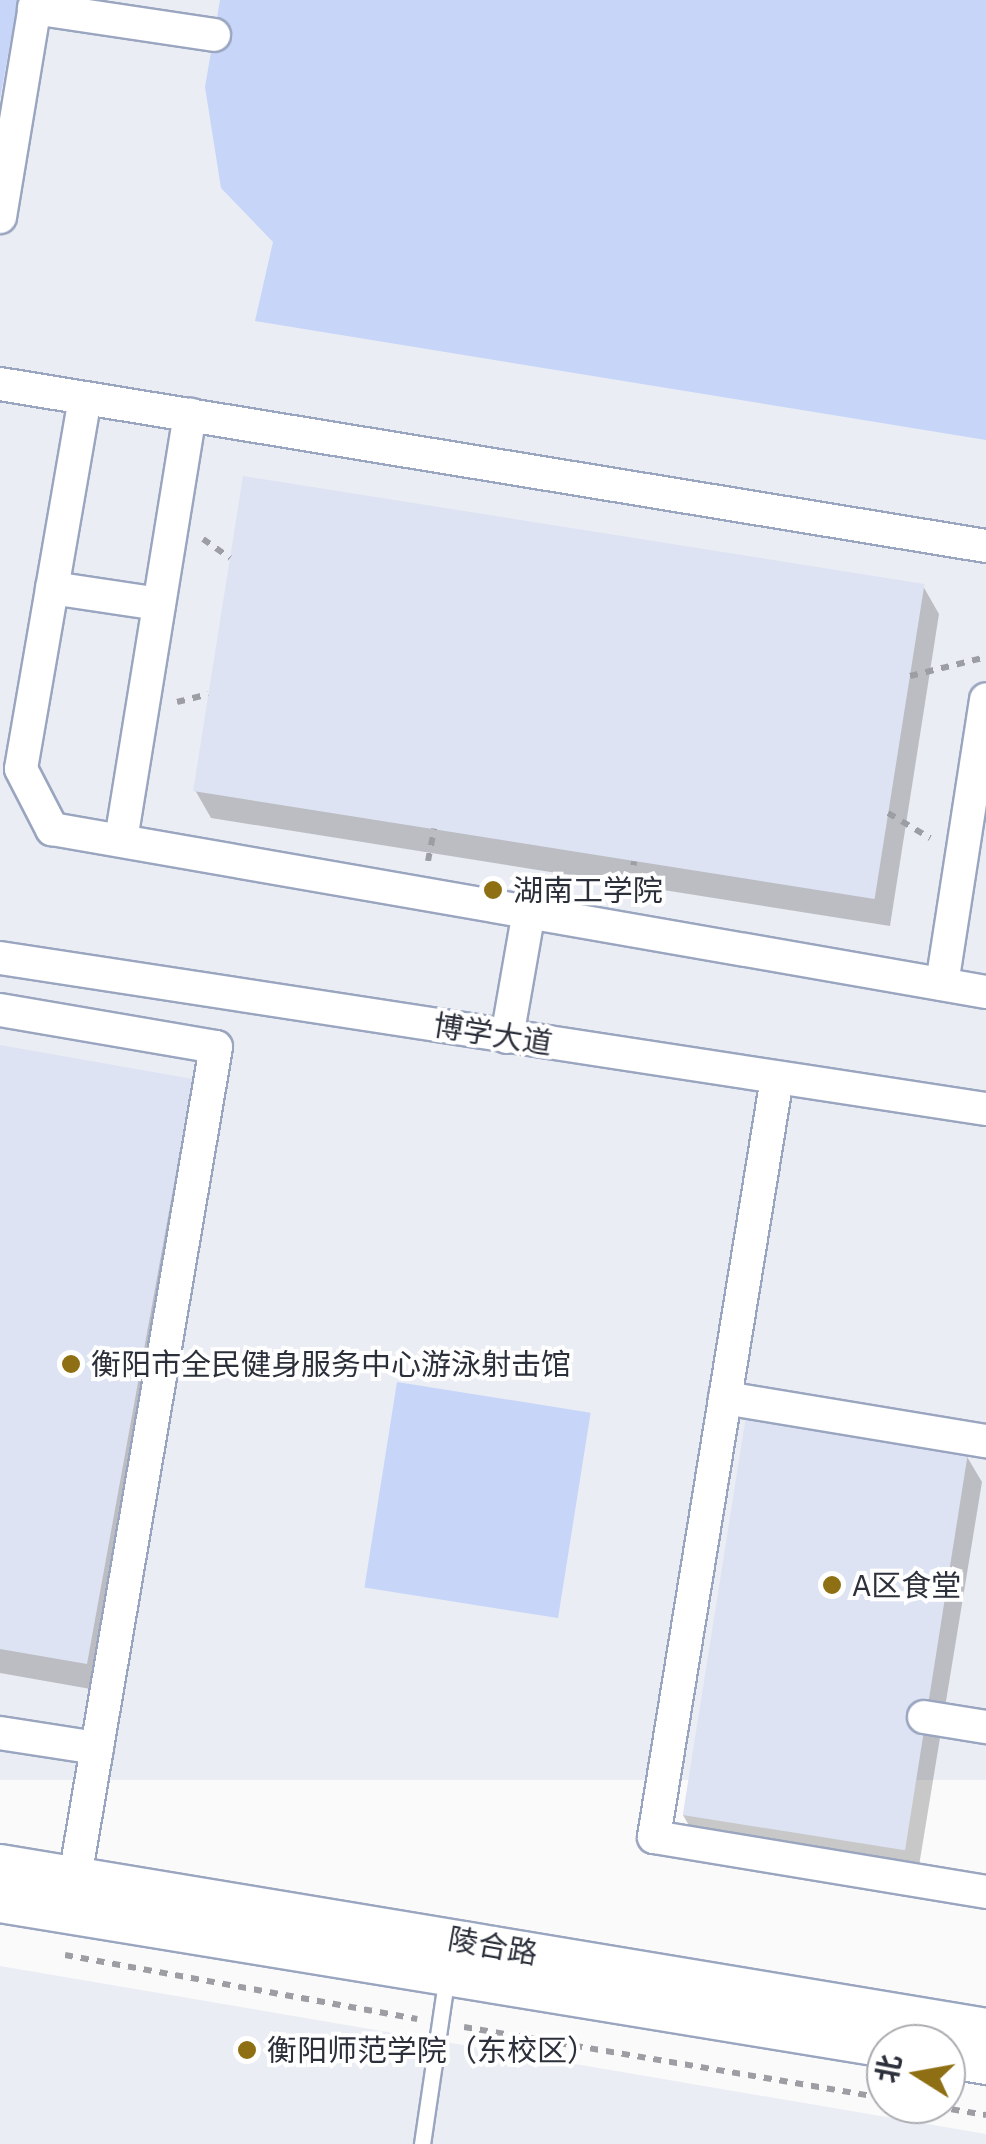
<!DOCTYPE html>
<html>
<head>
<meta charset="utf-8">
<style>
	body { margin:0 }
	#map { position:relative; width:986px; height:2144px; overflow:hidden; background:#fafafa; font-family:"IBM Plex Sans","Noto Sans SC",sans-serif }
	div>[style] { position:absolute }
	.built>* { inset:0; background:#eaedf4; transform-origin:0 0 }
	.green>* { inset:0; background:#c6d5f8; transform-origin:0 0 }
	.shadow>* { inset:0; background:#0003 }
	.building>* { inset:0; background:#dde3f3; transform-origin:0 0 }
	.path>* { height:6px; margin-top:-3px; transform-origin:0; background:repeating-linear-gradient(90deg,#9c9ea3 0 8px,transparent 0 16px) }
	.roads { filter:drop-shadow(2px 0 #9aa5bf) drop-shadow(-2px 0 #9aa5bf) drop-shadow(0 2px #9aa5bf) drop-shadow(0 -2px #9aa5bf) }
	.service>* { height:15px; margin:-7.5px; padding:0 7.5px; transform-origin:7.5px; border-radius:7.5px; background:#fff }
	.minor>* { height:32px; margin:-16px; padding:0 16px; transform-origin:16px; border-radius:16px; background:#fff }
	.tertiary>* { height:40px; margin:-20px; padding:0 20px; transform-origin:20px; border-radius:20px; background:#fff }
	.dots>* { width:28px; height:28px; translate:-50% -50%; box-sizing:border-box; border:5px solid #fff; border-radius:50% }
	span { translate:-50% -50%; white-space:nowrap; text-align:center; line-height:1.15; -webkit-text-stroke:8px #fff; paint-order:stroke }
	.poi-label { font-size:30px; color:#2c303b }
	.left { translate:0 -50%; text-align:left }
	.street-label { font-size:30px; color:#2c303b }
	.north { position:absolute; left:866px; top:2024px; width:100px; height:100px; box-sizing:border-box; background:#fff; border:2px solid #abacb1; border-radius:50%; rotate:281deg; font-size:28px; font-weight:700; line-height:40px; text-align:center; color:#2c303b }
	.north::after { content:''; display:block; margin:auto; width:35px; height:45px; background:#8f6f13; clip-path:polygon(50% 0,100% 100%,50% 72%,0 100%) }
</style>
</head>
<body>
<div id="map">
	<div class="built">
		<div style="left:0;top:0;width:986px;height:1780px"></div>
		<div style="clip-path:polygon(0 1966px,986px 2134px,986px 2144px,0 2144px)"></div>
	</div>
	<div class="green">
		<div style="clip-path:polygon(0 0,18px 0,0 99px)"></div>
		<div style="clip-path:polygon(220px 0,986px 0,986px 440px,255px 321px,273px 242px,221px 188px,205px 87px)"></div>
		<div style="left:397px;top:1382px;width:196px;height:208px;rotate:9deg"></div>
	</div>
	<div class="shadow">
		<div style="clip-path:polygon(923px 586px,939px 614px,890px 926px,211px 818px,195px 790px)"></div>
		<div style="clip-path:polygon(0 1047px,191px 1082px,207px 1109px,102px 1691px,0 1673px)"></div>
		<div style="clip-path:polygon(966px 1455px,982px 1482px,917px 1878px,699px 1843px,683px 1815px)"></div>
	</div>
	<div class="building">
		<div style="left:243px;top:476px;width:690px;height:319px;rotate:9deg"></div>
		<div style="clip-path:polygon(0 1045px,193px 1079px,87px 1664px,0 1649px)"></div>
		<div style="left:746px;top:1416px;width:225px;height:404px;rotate:9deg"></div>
	</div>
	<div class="path">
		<div style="left:203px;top:539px;width:33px;rotate:35deg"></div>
		<div style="left:910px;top:676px;width:78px;rotate:-14deg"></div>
		<div style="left:177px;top:702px;width:32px;rotate:-14deg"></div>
		<div style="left:888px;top:813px;width:49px;rotate:30.8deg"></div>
		<div style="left:428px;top:861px;width:33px;rotate:-79deg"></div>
		<div style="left:629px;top:897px;width:36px;rotate:-82deg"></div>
		<div style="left:65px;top:1955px;width:358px;rotate:10.3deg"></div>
		<div style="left:464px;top:2027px;width:428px;rotate:9.6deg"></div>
		<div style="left:920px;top:2104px;width:67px;rotate:9.5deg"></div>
	</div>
	<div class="roads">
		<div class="service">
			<div style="left:422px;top:2144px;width:171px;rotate:-81.6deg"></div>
		</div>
		<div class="minor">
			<div style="left:34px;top:8px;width:182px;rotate:8.5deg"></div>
			<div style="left:0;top:217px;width:220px;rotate:-80.6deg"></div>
			<div style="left:0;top:384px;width:999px;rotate:9.33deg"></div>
			<div style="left:85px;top:398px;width:376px;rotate:99.8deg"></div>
			<div style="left:21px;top:769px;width:68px;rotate:62.7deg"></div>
			<div style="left:52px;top:829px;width:948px;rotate:9.9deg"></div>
			<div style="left:52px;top:588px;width:108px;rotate:8.5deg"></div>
			<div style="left:121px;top:840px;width:431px;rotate:-80.8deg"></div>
			<div style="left:0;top:958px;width:997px;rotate:8.71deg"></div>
			<div style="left:942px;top:984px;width:288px;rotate:-81.2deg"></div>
			<div style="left:0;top:1010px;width:219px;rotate:9.7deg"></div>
			<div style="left:216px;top:1047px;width:866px;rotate:99.64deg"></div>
			<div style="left:507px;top:1037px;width:128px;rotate:-80.1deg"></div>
			<div style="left:777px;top:1078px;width:769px;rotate:99.21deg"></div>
			<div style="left:654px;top:1837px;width:337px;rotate:9.4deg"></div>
			<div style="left:725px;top:1398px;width:265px;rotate:9.4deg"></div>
			<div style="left:924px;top:1717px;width:63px;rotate:9.2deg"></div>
			<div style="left:0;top:1733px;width:98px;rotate:8.8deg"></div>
		</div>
		<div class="tertiary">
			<div style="left:0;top:1865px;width:1000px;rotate:9.44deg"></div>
			<div style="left:0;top:1902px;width:898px;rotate:9.29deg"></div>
			<div style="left:946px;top:2057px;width:41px;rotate:9.9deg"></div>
		</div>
	</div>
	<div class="dots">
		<div style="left:493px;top:890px;background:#8f6f13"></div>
		<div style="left:71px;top:1364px;background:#8f6f13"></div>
		<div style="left:832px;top:1585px;background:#8f6f13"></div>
		<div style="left:247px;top:2050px;background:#8f6f13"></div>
	</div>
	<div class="poi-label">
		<span class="left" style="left:513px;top:890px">湖南工学院</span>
		<span class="left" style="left:91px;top:1364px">衡阳市全民健身服务中心游泳射击馆</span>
		<span class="left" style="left:852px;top:1585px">A区食堂</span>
		<span class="left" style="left:267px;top:2050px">衡阳师范学院（东校区）</span>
	</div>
	<div class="street-label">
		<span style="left:493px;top:1034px;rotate:9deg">博学大道</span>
		<span style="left:493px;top:1946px;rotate:10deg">陵合路</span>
	</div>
	<div class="north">北</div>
</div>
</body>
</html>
